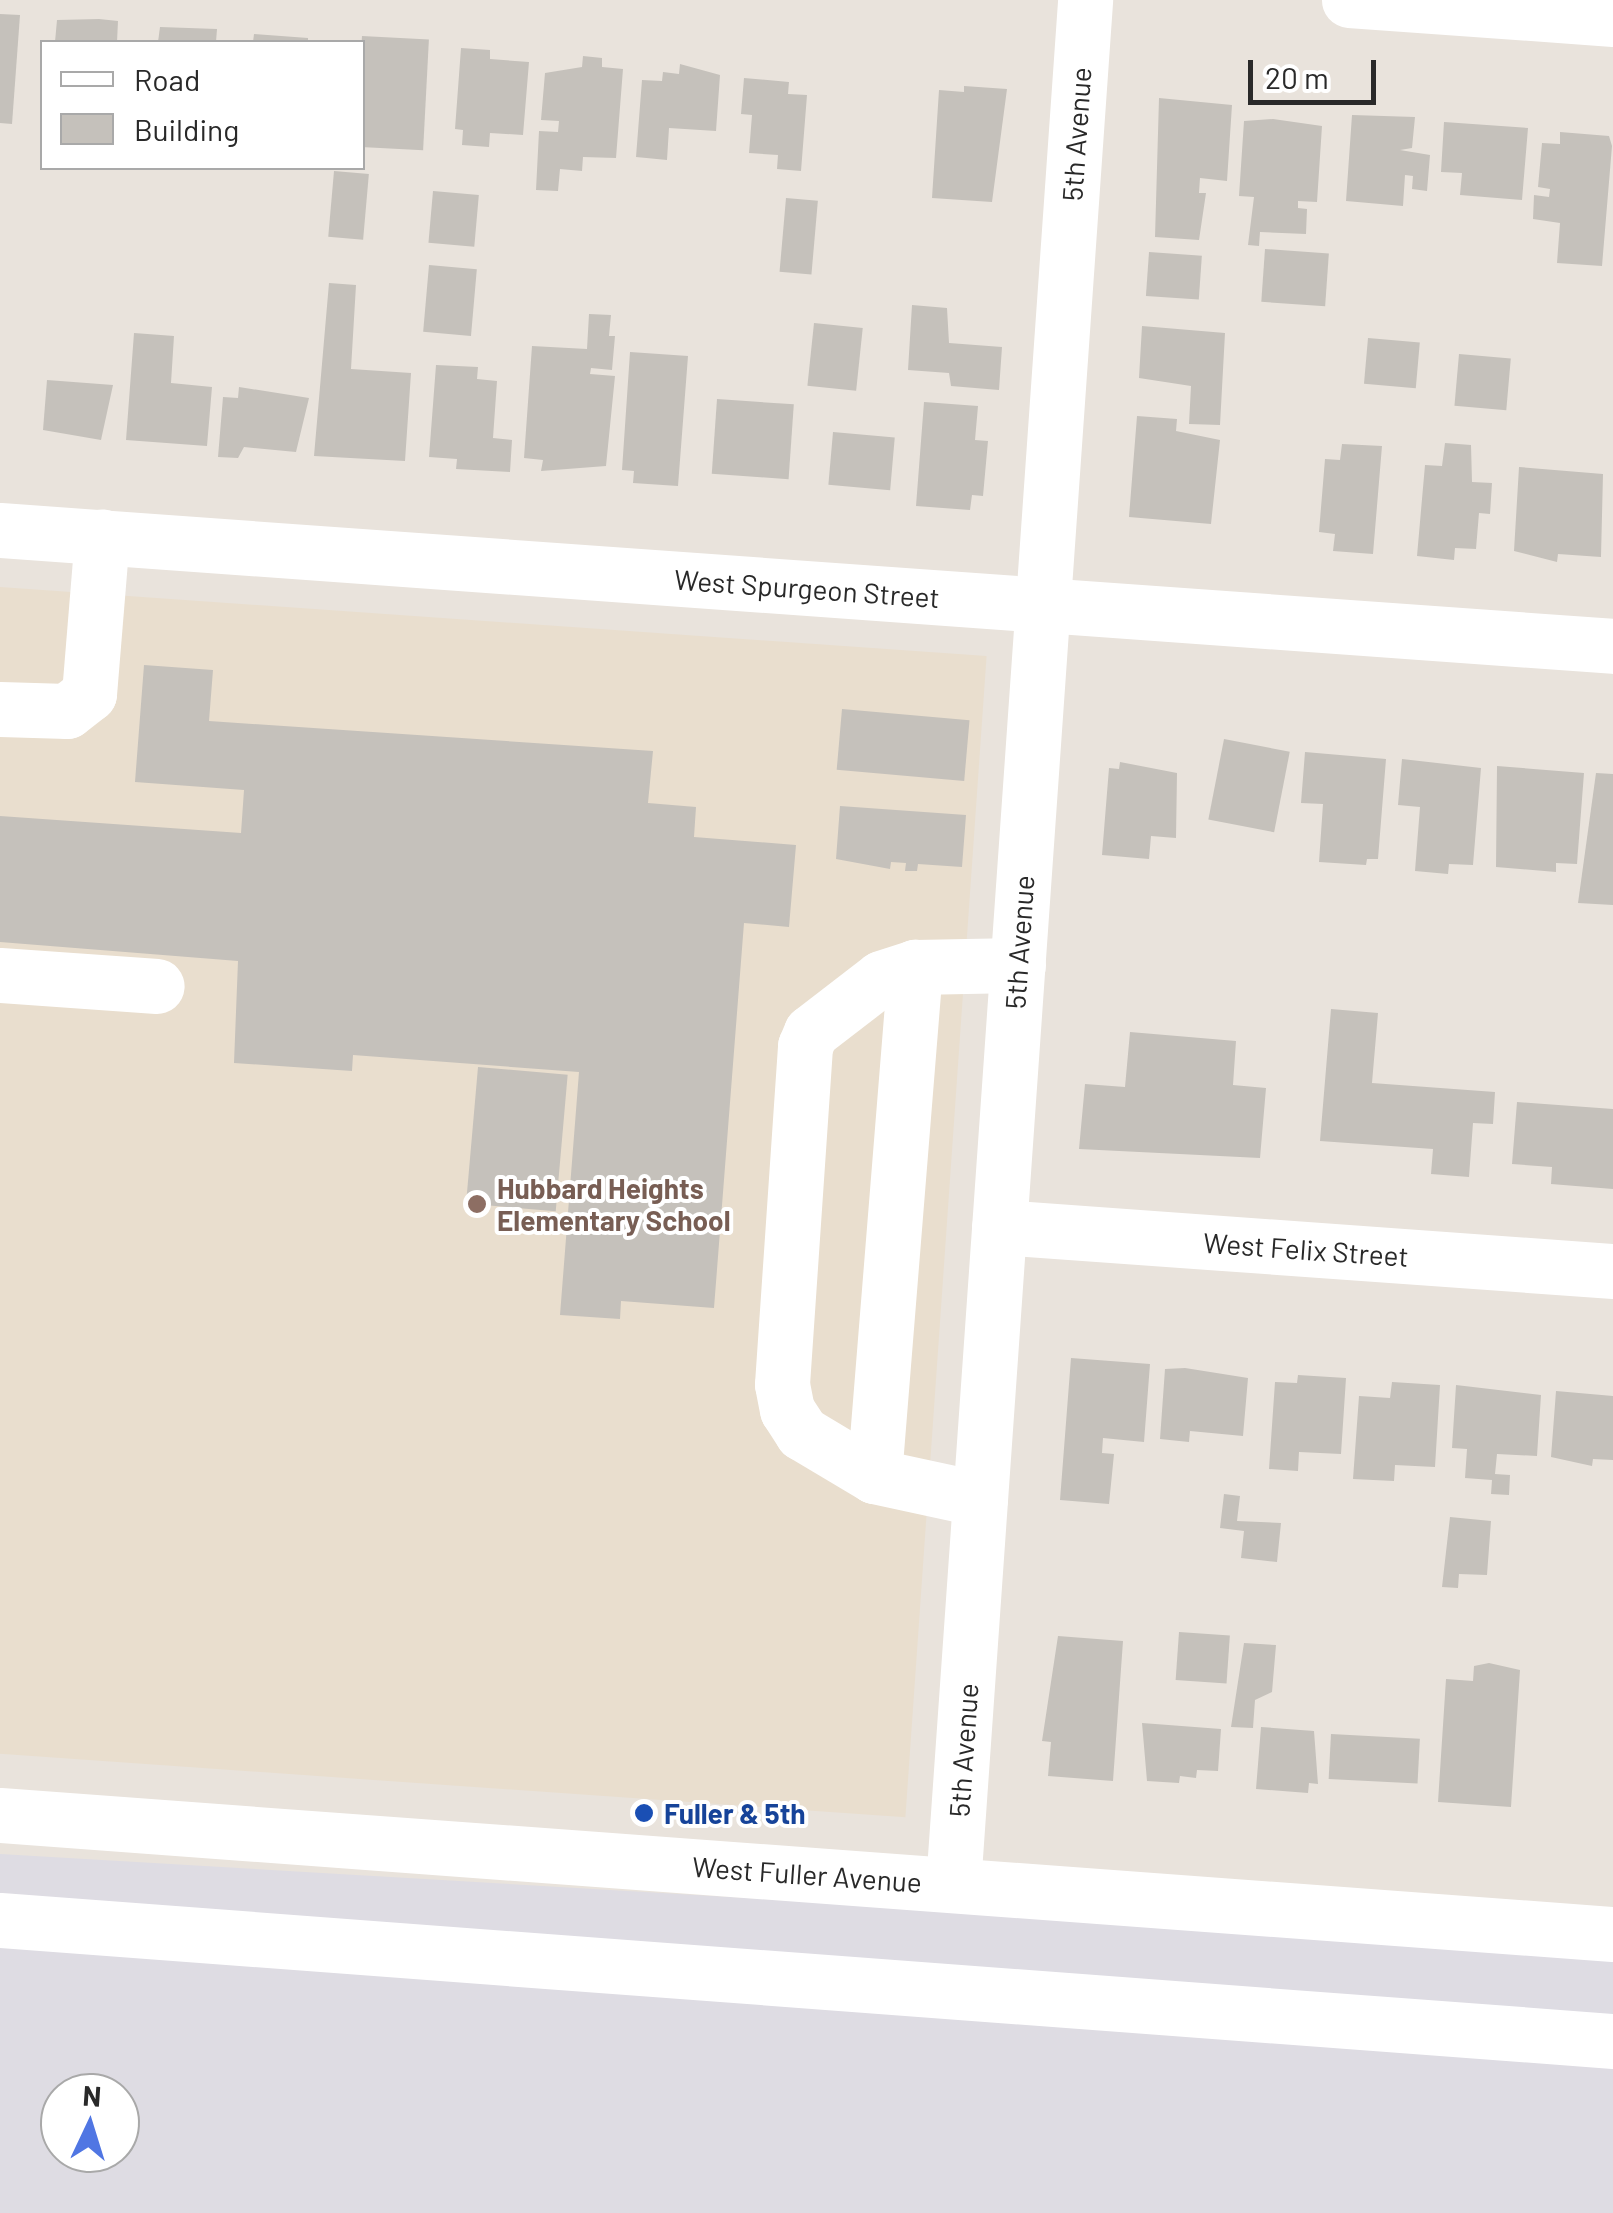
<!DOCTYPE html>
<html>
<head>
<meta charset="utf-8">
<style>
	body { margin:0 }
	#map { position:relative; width:1613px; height:2213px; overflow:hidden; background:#e9e3dc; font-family:Barlow,sans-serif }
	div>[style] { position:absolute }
	.industrial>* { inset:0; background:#dedce3 }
	.education>* { inset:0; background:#e9dece; transform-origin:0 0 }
	.building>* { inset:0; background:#c5c1bb; transform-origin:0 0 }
	.minor>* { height:55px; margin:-27.5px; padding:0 27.5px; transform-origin:27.5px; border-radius:27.5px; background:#fff }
	.dots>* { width:28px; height:28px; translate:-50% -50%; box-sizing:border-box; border:5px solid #fff; border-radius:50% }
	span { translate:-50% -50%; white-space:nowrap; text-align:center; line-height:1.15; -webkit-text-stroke:8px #fff; paint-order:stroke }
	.street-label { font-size:28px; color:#292929 }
	.education-label { font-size:28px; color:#785e54; font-weight:700 }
	.left { translate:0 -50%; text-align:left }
	.transit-label { font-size:28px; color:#164399; font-weight:700 }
	.legend { position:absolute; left:40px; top:40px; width:325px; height:130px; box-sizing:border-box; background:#fff; border:2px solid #a9a9a9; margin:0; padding:12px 18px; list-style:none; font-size:30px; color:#292929 }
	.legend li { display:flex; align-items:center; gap:20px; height:50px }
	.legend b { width:50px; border:2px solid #a9a9a9 }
	.north { position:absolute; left:40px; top:2073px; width:100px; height:100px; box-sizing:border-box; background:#fff; border:2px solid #a9a9a9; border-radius:50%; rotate:4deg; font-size:28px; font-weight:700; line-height:40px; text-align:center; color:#292929 }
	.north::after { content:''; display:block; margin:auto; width:35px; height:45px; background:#5076e3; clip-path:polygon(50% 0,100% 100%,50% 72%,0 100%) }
	.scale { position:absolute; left:1248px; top:60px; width:128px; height:45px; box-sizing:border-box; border:5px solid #292929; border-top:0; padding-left:12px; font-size:30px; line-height:35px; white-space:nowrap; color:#292929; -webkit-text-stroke:8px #fff; paint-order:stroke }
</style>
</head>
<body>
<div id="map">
	<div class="industrial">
		<div style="clip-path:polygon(evenodd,0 1854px,1613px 1949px,1613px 2213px,0 2213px,0 1854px,60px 2093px,120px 2093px,120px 2153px,60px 2153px,60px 2093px)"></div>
	</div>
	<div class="education">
		<div style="left:0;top:587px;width:989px;height:1164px;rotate:4deg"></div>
	</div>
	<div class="building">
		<div style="clip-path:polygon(0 14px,20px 15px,12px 124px,0 123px)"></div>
		<div style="clip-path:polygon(99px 19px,118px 21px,117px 42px,55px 42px,57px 20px)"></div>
		<div style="clip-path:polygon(160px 27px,217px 29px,216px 42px,158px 42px)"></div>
		<div style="clip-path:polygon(254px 34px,308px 38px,308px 42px,253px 42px)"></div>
		<div style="left:362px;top:36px;width:67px;height:111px;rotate:3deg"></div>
		<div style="clip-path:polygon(461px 48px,490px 50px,490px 59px,529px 62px,523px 135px,490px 133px,489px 147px,462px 145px,463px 130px,455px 129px)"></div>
		<div style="clip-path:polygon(583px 56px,602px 58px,602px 67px,623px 69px,616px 158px,583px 157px,582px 171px,560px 169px,558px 191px,536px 190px,539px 131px,558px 132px,559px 121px,541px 120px,545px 73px,582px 67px)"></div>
		<div style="clip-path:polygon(680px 64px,720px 75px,716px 131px,669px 128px,667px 160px,636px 157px,642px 80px,662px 81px,663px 72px,679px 74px)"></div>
		<div style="clip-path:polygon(744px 78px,789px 82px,788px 94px,807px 95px,801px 171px,777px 169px,778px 155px,749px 153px,752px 115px,741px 114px)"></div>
		<div style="clip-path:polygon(964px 86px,1007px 89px,992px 202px,932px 198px,939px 90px,964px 92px)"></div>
		<div style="clip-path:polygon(1159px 98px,1232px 105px,1227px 181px,1200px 178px,1199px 193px,1206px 193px,1199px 240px,1155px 237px)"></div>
		<div style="clip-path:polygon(1352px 115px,1415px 117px,1412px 148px,1400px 150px,1430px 155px,1427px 191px,1412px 189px,1413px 176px,1405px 175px,1403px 206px,1346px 201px)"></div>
		<div style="clip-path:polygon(1273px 119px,1322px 126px,1317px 202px,1298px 201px,1298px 208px,1307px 209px,1306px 234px,1260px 232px,1259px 246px,1248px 245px,1254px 197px,1239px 196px,1244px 121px)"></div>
		<div style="clip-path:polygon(1444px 122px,1528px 128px,1522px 200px,1460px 195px,1462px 173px,1441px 172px)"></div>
		<div style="clip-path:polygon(1560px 132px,1609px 136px,1612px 146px,1602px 266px,1557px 263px,1560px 223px,1533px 219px,1534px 195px,1549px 197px,1550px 189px,1538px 187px,1542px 143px,1560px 144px)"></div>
		<div style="left:334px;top:171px;width:35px;height:66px;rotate:5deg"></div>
		<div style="left:433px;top:191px;width:46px;height:52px;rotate:5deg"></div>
		<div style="left:786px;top:198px;width:32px;height:74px;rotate:5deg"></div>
		<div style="left:1265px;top:249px;width:64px;height:53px;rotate:4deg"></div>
		<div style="left:1149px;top:252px;width:53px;height:44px;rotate:4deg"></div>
		<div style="left:429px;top:265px;width:48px;height:67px;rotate:5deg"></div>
		<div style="clip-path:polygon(329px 283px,356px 285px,351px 369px,411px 373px,405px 461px,314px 456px)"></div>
		<div style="clip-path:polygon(912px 305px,947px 308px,949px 343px,1002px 347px,999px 390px,951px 386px,949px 373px,908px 370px)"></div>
		<div style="clip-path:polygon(589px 314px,611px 315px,609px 336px,615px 336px,612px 370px,591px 368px,590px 374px,615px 376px,606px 466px,541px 471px,543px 460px,524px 458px,532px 346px,587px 349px)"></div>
		<div style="left:814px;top:323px;width:49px;height:63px;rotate:6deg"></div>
		<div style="clip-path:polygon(1142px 326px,1225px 333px,1220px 425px,1189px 424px,1191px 386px,1139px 378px)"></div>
		<div style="clip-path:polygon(134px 333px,174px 336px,171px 383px,212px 387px,207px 446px,126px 440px)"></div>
		<div style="left:1368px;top:338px;width:52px;height:46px;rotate:5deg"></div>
		<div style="clip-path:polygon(630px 352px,688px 356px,678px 486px,633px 483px,634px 471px,622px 470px)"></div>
		<div style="left:1459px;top:354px;width:52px;height:52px;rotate:5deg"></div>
		<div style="clip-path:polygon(436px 365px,478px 367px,477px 379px,497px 381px,493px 438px,512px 440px,510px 472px,456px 469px,457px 459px,429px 457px)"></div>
		<div style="clip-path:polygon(47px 380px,113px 385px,101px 440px,43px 430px)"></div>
		<div style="clip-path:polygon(239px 387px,309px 398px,296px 452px,244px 447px,238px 458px,218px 457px,223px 397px,238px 398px)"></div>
		<div style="left:717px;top:399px;width:77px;height:75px;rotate:4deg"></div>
		<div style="clip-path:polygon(924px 402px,978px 406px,975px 440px,988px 441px,983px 496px,972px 495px,970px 510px,916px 506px)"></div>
		<div style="clip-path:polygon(1137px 416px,1177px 419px,1176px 431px,1220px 440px,1211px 524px,1129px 517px)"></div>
		<div style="left:833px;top:432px;width:62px;height:53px;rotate:5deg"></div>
		<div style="clip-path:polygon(1445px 443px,1471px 445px,1472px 482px,1492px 483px,1490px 514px,1479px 513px,1476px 549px,1455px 548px,1454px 560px,1417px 556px,1425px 465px,1442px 466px)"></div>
		<div style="clip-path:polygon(1342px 444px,1382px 446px,1373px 554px,1333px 551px,1335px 534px,1319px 532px,1325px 459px,1340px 460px)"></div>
		<div style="clip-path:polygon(1519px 467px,1603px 474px,1601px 557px,1558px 554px,1557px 562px,1514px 551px)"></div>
		<div style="clip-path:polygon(144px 665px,213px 670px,209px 721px,653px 751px,648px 803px,696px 807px,694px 837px,796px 845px,789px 927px,744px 923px,714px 1308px,621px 1301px,620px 1319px,560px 1315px,579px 1072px,353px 1055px,352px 1071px,234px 1063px,238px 961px,0 942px,0 816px,241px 833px,244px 790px,135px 782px)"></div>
		<div style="left:842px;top:709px;width:128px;height:61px;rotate:5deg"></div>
		<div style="left:1224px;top:739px;width:67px;height:82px;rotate:11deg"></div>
		<div style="clip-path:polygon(1305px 752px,1386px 759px,1378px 859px,1367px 859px,1366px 865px,1319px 862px,1323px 804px,1301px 803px)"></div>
		<div style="clip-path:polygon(1402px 759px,1481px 768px,1473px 865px,1449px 864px,1448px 874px,1415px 871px,1420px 807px,1398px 805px)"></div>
		<div style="clip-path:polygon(1120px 762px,1177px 773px,1176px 838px,1151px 836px,1149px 859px,1102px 855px,1109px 768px,1119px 769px)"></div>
		<div style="clip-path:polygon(1497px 766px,1584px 773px,1577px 864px,1556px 863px,1556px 872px,1496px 867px)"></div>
		<div style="clip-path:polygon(1596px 773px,1613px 774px,1613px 905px,1578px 903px)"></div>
		<div style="clip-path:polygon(840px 806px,966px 815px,962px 867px,918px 864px,917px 871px,905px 871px,906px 863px,891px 862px,890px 869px,836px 859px)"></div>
		<div style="clip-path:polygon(1331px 1009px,1378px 1013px,1372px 1083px,1495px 1092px,1493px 1124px,1473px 1123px,1469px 1177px,1431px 1174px,1433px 1149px,1320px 1141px)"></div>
		<div style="clip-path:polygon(1130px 1032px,1236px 1041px,1233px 1085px,1266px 1088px,1260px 1158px,1079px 1149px,1085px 1084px,1125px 1087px)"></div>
		<div style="left:478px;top:1067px;width:90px;height:137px;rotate:5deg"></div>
		<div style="clip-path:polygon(1517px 1102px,1613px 1109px,1613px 1189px,1551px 1184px,1552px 1167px,1512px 1164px)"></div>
		<div style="clip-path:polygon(1071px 1358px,1150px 1364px,1144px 1442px,1103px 1438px,1102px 1453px,1114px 1454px,1109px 1504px,1060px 1500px)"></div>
		<div style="clip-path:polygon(1185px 1368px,1248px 1378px,1243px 1436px,1190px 1431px,1189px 1442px,1160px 1439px,1165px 1369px)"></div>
		<div style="clip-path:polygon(1298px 1375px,1346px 1378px,1341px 1454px,1299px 1452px,1298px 1471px,1269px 1469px,1275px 1382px,1297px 1383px)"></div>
		<div style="clip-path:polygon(1392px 1382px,1440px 1385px,1435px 1467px,1395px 1465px,1394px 1481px,1353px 1479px,1359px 1396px,1390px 1398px)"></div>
		<div style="clip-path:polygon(1456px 1385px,1541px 1395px,1537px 1456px,1497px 1454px,1495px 1474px,1510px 1475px,1509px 1495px,1491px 1494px,1492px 1480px,1465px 1478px,1467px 1449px,1452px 1448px)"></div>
		<div style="clip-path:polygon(1556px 1391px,1613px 1396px,1613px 1460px,1593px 1459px,1592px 1466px,1551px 1457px)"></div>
		<div style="clip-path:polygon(1224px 1494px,1240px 1496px,1237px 1521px,1281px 1523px,1277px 1562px,1241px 1558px,1244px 1531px,1220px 1528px)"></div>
		<div style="clip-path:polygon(1450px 1517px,1491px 1521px,1487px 1575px,1459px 1574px,1458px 1588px,1442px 1587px)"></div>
		<div style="left:1179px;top:1632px;width:51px;height:48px;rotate:4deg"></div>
		<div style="clip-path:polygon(1058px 1636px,1123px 1641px,1113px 1781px,1048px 1776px,1051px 1742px,1042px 1741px)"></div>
		<div style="clip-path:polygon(1244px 1643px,1276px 1645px,1272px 1692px,1255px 1700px,1253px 1728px,1231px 1727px)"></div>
		<div style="clip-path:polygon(1489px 1663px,1520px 1670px,1511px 1807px,1438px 1802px,1446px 1679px,1473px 1681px,1474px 1666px)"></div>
		<div style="clip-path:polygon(1142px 1723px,1221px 1729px,1218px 1771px,1197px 1770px,1196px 1778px,1180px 1776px,1179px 1783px,1147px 1781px)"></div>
		<div style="clip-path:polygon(1261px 1727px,1314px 1731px,1318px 1784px,1309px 1783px,1308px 1793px,1256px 1789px)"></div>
		<div style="left:1331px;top:1734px;width:89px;height:45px;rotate:3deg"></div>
	</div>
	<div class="minor">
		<div style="left:1349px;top:0;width:265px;rotate:4.1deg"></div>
		<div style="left:0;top:530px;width:1617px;rotate:4.11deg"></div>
		<div style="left:0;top:709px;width:67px;rotate:1.7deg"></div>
		<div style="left:67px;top:711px;width:28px;rotate:-38deg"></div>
		<div style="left:89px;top:694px;width:158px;rotate:-85.3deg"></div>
		<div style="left:0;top:975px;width:157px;rotate:4deg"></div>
		<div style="left:999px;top:1227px;width:616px;rotate:4.1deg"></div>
		<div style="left:874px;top:1476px;width:511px;rotate:-85.39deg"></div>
		<div style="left:980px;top:1499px;width:108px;rotate:-167.8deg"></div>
		<div style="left:874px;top:1476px;width:84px;rotate:-149.2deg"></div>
		<div style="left:802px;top:1433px;width:27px;rotate:-123deg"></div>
		<div style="left:787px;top:1410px;width:26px;rotate:-101deg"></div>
		<div style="left:782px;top:1384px;width:339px;rotate:-86.1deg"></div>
		<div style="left:805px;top:1046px;width:15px;rotate:-67deg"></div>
		<div style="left:811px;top:1032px;width:88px;rotate:-37.6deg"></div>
		<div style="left:881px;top:978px;width:36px;rotate:-18deg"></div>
		<div style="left:915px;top:967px;width:103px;rotate:-1.1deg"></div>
		<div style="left:0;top:1815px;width:1617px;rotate:4.22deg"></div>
		<div style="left:953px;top:1885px;width:1890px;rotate:-85.99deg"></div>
		<div style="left:0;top:1920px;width:1618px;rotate:4.29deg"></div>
	</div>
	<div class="dots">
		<div style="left:477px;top:1204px;background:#8d6e63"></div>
		<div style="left:644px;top:1813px;background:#1a4fb4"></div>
	</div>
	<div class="street-label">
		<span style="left:1076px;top:134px;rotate:-86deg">5th Avenue</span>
		<span style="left:807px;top:588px;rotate:4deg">West Spurgeon Street</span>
		<span style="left:1019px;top:942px;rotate:-86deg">5th Avenue</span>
		<span style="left:1306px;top:1249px;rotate:4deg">West Felix Street</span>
		<span style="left:963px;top:1750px;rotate:-86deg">5th Avenue</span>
		<span style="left:807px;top:1874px;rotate:4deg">West Fuller Avenue</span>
	</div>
	<div class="education-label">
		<span class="left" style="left:497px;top:1204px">Hubbard Heights<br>Elementary School</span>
	</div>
	<div class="transit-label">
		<span class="left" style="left:664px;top:1813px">Fuller &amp; 5th</span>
	</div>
	<ul class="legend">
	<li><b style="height:12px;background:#fff"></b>Road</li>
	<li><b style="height:28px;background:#c5c1bb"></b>Building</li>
	</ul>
	<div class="north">N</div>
	<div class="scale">20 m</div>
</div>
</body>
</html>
